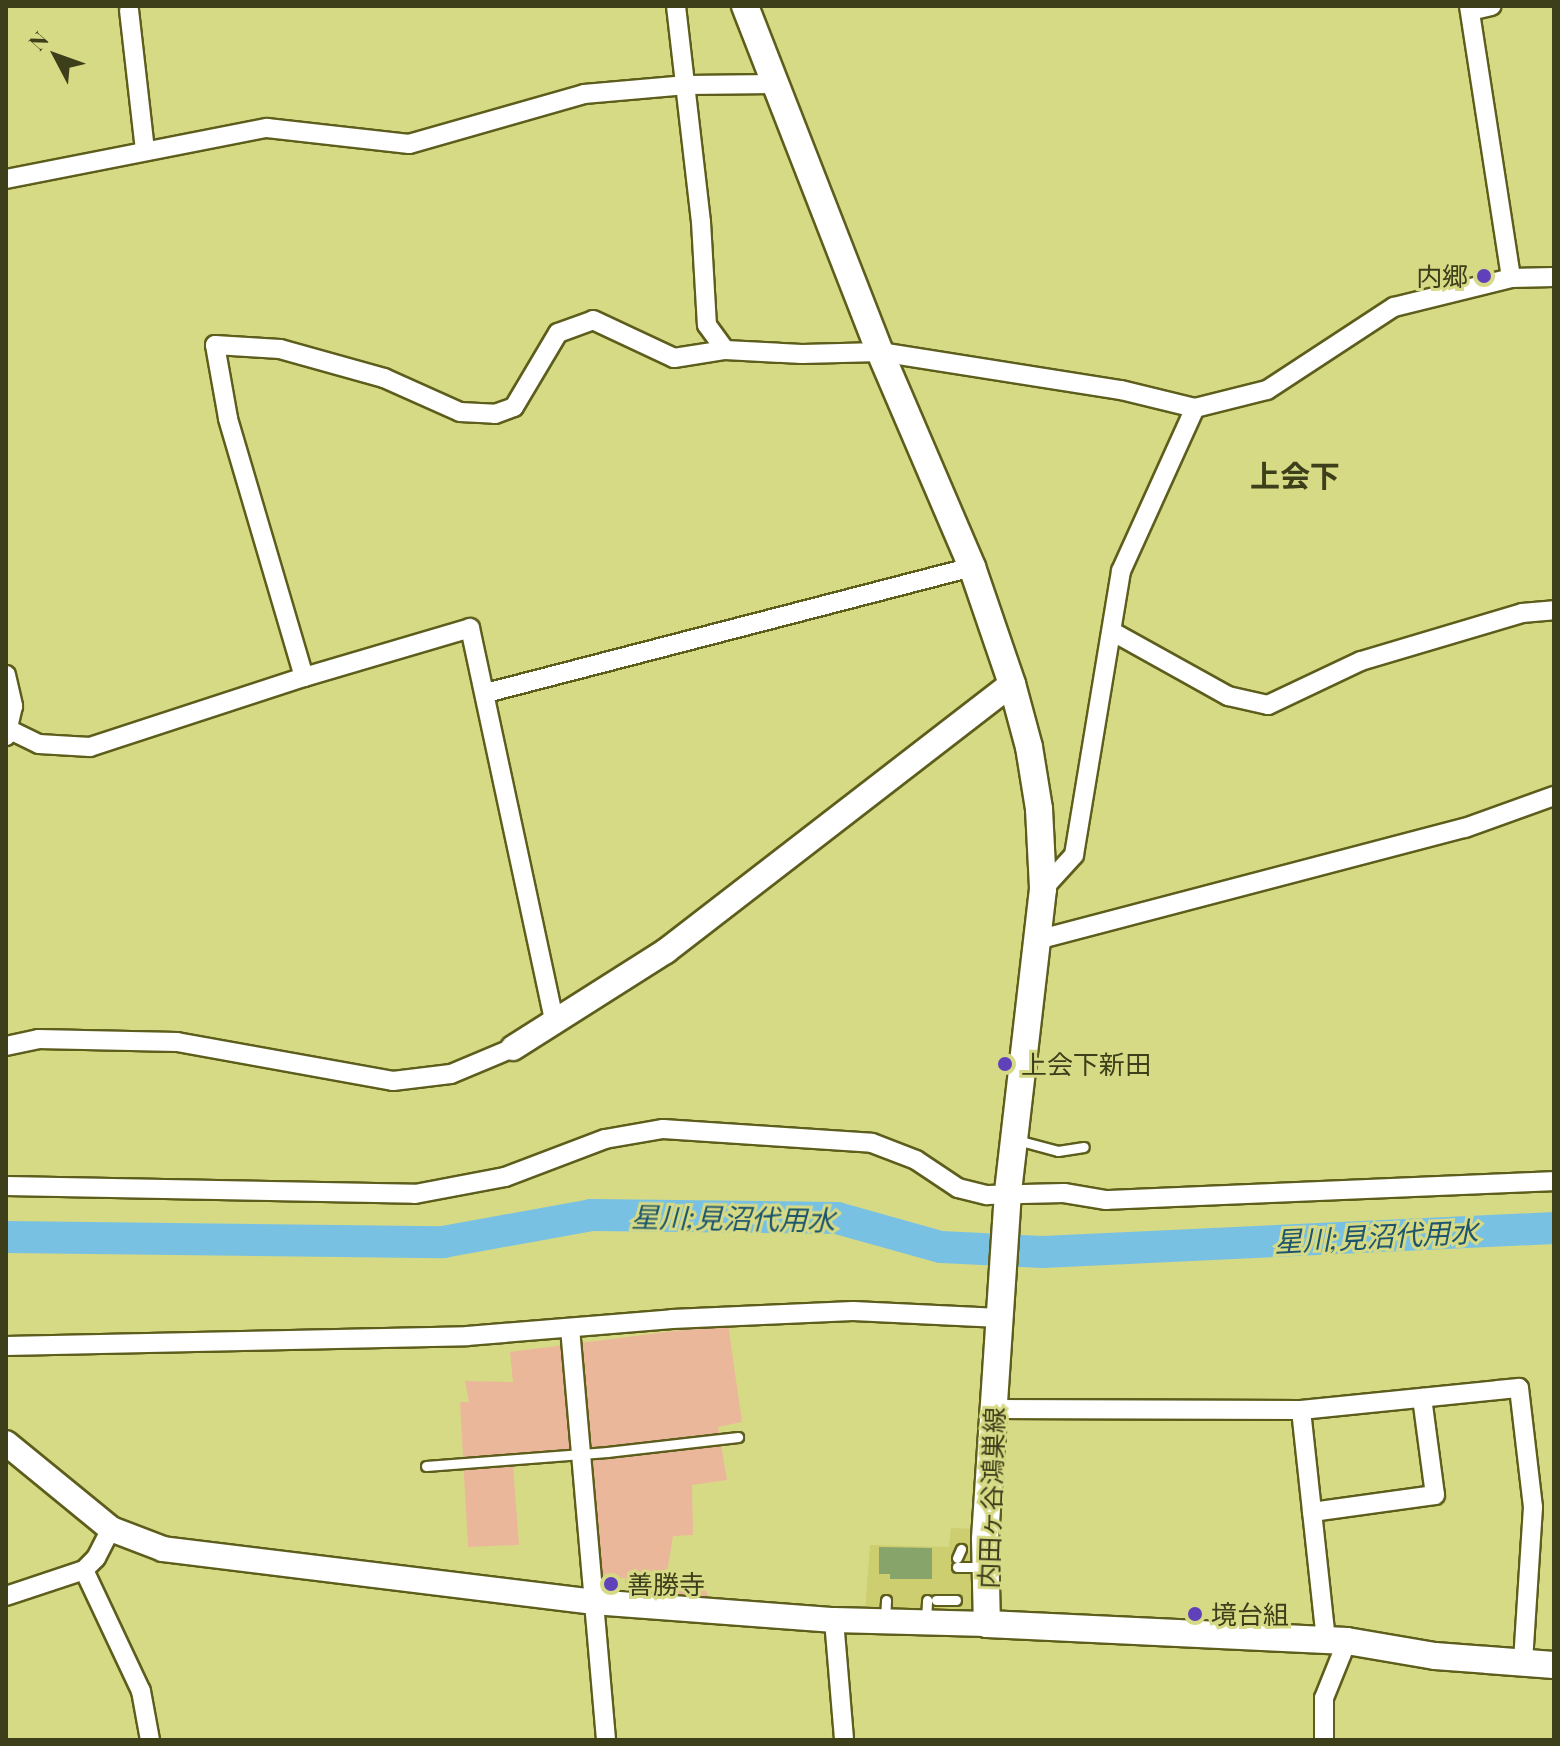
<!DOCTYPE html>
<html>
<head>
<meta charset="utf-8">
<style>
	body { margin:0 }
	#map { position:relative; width:1560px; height:1746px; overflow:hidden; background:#d7da85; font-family:"Playfair Display","Noto Sans JP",serif }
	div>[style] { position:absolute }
	.built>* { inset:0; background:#ccce70 }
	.green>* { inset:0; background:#ebb79b }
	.river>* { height:32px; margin:-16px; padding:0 16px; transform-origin:16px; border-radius:16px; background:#79c1e3 }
	.building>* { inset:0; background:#87a46a }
	.roads { filter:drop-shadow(2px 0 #5d5d1c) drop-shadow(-2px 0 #5d5d1c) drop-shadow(0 2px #5d5d1c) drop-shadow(0 -2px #5d5d1c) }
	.service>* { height:9px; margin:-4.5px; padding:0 4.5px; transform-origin:4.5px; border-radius:4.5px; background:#fff }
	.minor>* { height:18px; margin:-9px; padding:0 9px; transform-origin:9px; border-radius:9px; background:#fff }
	.tertiary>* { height:24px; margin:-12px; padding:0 12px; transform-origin:12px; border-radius:12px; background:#fff }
	.secondary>* { height:26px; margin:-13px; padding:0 13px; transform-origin:13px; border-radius:13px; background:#fff }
	.dots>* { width:22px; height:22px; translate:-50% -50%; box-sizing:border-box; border:4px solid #d7da85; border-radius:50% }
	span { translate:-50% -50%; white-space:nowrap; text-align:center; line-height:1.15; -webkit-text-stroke:6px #d7da85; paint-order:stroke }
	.poi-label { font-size:26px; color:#3d3e1a }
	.right { translate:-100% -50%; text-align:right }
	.left { translate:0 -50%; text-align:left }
	.street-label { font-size:26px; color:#3d3e1a }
	.water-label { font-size:28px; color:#1c556d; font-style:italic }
	.quarter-label { font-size:30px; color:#3d3e1a; font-weight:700 }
	.frame { position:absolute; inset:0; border:8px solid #3d3e1a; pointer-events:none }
	.north { position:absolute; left:16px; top:16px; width:80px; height:80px; -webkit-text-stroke:6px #d7da85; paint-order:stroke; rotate:311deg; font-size:22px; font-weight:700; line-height:32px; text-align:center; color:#3d3e1a }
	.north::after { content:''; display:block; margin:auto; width:28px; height:36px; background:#3d3e1a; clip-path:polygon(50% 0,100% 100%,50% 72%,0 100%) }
</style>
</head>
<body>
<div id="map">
	<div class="built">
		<div style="clip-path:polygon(951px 1528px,976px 1529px,970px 1612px,865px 1611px,870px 1545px,949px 1547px)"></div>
	</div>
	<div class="green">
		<div style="clip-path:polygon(728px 1324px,742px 1422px,718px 1427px,727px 1480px,692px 1485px,693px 1535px,673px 1536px,667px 1573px,702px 1577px,710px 1603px,625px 1596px,625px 1578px,599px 1576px,593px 1458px,513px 1465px,519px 1545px,468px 1547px,460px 1402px,469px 1402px,465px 1381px,513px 1382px,510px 1352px)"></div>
	</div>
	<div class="river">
		<div style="left:6px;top:1237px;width:437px;rotate:0.7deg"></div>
		<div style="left:443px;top:1242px;width:150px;rotate:-10.3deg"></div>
		<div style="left:591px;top:1215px;width:246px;rotate:0.7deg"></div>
		<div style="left:837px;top:1218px;width:108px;rotate:15.6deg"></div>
		<div style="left:941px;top:1247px;width:102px;rotate:2.8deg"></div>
		<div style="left:1043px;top:1252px;width:512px;rotate:-2.69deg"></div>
	</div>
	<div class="building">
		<div style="clip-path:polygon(879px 1547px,932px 1548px,932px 1579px,890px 1579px,890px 1574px,879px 1574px)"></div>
	</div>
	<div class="roads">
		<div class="service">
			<div style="left:1017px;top:1140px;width:42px;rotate:15deg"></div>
			<div style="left:1058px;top:1151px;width:26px;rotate:-9deg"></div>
			<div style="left:426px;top:1466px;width:182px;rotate:-4.4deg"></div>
			<div style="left:607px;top:1452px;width:132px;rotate:-6.5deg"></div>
			<div style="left:957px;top:1558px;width:10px;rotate:-66deg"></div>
			<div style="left:957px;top:1567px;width:25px"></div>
			<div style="left:936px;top:1600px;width:20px"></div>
			<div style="left:885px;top:1620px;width:20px;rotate:-87deg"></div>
			<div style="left:926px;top:1621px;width:21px;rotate:-87deg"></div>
		</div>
		<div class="minor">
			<div style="left:676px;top:6px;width:217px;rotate:83.4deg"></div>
			<div style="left:701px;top:222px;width:103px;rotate:86.7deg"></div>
			<div style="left:707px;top:325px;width:31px;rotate:54deg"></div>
			<div style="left:1469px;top:6px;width:275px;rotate:81.2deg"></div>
			<div style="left:129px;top:10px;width:141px;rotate:83.5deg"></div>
			<div style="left:1470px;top:11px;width:22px;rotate:-13deg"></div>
			<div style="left:6px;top:179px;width:266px;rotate:-11.1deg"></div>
			<div style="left:267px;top:128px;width:143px;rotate:6.4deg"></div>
			<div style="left:409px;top:144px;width:182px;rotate:-15.9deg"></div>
			<div style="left:584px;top:94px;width:103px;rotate:-5deg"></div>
			<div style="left:687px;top:85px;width:88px;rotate:-0.7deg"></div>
			<div style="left:1113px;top:632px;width:132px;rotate:29.1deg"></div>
			<div style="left:1228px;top:696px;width:41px;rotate:12.7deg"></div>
			<div style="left:1268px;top:705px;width:103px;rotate:-25.3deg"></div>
			<div style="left:1361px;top:661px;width:168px;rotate:-16.6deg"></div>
			<div style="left:1522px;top:613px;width:32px;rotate:-5deg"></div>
			<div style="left:6px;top:675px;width:32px;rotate:77deg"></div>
			<div style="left:13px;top:706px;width:31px;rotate:103deg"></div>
			<div style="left:304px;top:677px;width:270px;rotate:-106.4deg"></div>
			<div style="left:228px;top:418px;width:74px;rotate:-100.1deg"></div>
			<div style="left:215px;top:345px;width:65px;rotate:3.5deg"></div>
			<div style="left:280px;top:349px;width:108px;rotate:15.6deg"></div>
			<div style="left:384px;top:378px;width:83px;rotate:24.1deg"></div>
			<div style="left:460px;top:412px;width:35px;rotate:3deg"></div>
			<div style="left:495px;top:414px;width:20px;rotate:-20deg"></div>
			<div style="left:514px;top:407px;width:86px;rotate:-59.3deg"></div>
			<div style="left:558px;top:333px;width:37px;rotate:-20deg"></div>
			<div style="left:593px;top:320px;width:89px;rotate:25.1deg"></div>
			<div style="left:674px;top:358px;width:52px;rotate:-8.9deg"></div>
			<div style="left:725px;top:350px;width:77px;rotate:3deg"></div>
			<div style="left:802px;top:354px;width:78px;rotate:-1.5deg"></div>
			<div style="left:880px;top:352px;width:244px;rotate:9deg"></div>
			<div style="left:1121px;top:390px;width:76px;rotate:13.7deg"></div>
			<div style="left:1195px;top:408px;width:74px;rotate:-14deg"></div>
			<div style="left:1267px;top:390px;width:152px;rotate:-33.2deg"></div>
			<div style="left:1394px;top:307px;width:121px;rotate:-13.9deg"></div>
			<div style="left:1511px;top:278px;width:43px;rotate:-1.3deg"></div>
			<div style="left:486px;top:693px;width:502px;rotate:-14.53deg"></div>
			<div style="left:10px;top:730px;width:32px;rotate:26deg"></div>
			<div style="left:39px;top:744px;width:51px;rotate:3.4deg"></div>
			<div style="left:90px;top:747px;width:225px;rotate:-18.1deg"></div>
			<div style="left:304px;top:677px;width:173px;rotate:-16.4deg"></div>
			<div style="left:470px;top:628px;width:400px;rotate:77.9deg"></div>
			<div style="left:1043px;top:889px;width:46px;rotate:-47.6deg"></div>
			<div style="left:1074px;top:855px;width:288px;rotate:-80.6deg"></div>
			<div style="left:1121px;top:571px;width:179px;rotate:-65.6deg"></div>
			<div style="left:1037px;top:940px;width:442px;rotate:-14.7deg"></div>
			<div style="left:1465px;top:828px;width:95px;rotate:-19.8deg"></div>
			<div style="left:6px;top:1046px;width:33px;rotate:-12deg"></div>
			<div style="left:38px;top:1039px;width:139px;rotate:1.2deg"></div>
			<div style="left:177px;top:1042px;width:219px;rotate:10.2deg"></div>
			<div style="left:393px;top:1081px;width:58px;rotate:-6.9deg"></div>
			<div style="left:451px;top:1074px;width:67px;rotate:-22.8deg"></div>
			<div style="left:6px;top:1186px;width:409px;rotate:1.1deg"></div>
			<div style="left:415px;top:1194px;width:92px;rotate:-10.7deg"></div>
			<div style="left:505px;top:1177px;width:107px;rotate:-20.8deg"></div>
			<div style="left:605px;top:1139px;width:59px;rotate:-9.8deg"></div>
			<div style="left:663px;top:1129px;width:209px;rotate:3.8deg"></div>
			<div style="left:872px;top:1143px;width:47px;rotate:21.1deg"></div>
			<div style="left:916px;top:1160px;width:50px;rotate:33.7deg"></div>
			<div style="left:958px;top:1188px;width:30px;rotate:14deg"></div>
			<div style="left:987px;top:1195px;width:77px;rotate:-1.5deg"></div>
			<div style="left:1064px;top:1193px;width:43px;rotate:9.5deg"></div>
			<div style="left:1106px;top:1200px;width:448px;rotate:-2.4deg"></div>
			<div style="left:570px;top:1328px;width:414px;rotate:85deg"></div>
			<div style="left:6px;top:1346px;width:461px;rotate:-1.2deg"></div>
			<div style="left:467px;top:1336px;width:206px;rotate:-4.7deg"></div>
			<div style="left:672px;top:1319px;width:181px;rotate:-2.5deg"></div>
			<div style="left:853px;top:1311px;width:147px;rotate:2.7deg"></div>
			<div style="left:994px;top:1409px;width:307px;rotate:0.2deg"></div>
			<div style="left:1301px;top:1410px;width:219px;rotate:-5.8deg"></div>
			<div style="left:1519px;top:1388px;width:120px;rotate:83.3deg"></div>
			<div style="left:1533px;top:1507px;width:156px;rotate:93.7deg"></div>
			<div style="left:1301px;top:1410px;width:231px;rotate:83.8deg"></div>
			<div style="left:1312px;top:1512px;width:124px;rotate:-7.9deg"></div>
			<div style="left:1435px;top:1495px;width:98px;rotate:-97.6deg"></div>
			<div style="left:84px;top:1570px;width:134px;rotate:64.8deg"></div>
			<div style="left:141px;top:1691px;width:50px;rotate:79.6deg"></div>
			<div style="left:6px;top:1596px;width:82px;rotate:-18.4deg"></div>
			<div style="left:84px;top:1570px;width:17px;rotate:-45deg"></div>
			<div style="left:96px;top:1558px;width:33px;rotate:-63deg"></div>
			<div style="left:834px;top:1620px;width:120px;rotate:85.2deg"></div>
			<div style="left:1324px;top:1740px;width:42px;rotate:-90deg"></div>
			<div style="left:1324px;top:1698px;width:61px;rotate:-68deg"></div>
		</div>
		<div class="tertiary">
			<div style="left:513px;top:1048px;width:181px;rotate:-32.4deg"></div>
			<div style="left:666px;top:951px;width:437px;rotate:-37.7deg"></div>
			<div style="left:6px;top:1443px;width:136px;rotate:39.3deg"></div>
			<div style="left:111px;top:1529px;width:56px;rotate:21deg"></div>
			<div style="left:163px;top:1549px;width:433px;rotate:7deg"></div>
			<div style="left:593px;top:1602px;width:242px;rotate:4.3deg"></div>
			<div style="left:834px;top:1620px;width:153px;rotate:1.5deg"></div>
		</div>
		<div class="secondary">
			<div style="left:745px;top:6px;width:371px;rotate:68.7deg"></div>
			<div style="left:880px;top:352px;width:234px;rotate:66.8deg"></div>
			<div style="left:972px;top:567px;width:124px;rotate:71.1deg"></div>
			<div style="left:1012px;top:684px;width:65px;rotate:74.9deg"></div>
			<div style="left:1029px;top:747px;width:63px;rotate:80.8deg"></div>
			<div style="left:1039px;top:809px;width:80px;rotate:87.1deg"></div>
			<div style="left:1043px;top:889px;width:305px;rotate:96.6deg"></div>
			<div style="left:1008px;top:1192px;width:348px;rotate:93.8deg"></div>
			<div style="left:985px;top:1539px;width:85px;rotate:88.7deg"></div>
			<div style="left:987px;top:1624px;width:360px;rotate:2.7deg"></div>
			<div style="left:1347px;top:1641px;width:89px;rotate:9.7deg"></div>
			<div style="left:1435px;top:1656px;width:119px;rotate:4.3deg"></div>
		</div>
	</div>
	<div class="dots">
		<div style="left:1484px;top:276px;background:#6141ba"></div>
		<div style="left:1005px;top:1064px;background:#6141ba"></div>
		<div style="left:611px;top:1584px;background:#6141ba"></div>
		<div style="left:1195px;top:1614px;background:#6141ba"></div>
	</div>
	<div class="poi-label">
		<span class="right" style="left:1468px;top:276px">内郷</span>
		<span class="left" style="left:1021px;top:1064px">上会下新田</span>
		<span class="left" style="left:627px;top:1584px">善勝寺</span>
		<span class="left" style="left:1211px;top:1614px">境台組</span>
	</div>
	<div class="street-label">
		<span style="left:991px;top:1498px;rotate:-88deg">内田ヶ谷鴻巣線</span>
	</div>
	<div class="water-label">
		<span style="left:733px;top:1218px;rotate:1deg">星川;見沼代用水</span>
		<span style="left:1376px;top:1236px;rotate:-3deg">星川;見沼代用水</span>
	</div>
	<div class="quarter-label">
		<span style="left:1295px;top:475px">上会下</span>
	</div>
	<div class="frame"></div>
	<div class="north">N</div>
</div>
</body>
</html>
